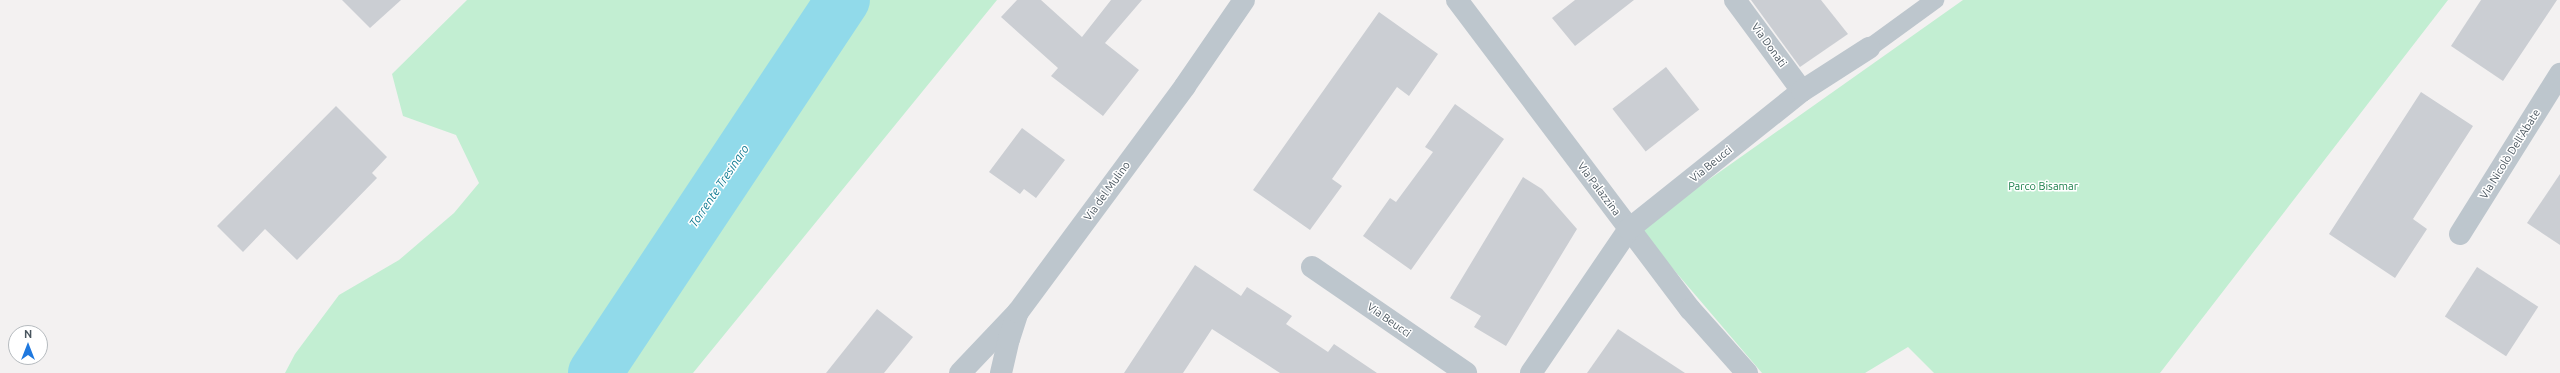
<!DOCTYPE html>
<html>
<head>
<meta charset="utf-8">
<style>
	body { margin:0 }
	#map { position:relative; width:2560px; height:373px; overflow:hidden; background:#f3f1f1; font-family:Ubuntu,sans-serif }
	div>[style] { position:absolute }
	.green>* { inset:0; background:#c2eed2 }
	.river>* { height:54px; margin:-27px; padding:0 27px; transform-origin:27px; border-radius:27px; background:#91daea }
	.building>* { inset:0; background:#cbced3; transform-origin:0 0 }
	.pedestrian>* { height:18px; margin:-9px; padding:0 9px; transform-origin:9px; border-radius:9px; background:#bdc6cd }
	.minor>* { height:22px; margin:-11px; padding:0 11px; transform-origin:11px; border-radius:11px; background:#bdc6cd }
	.tertiary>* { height:22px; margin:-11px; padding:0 11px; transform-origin:11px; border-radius:11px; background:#bdc6cd }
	span { translate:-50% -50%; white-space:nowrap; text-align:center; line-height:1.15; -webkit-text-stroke:3px #fff; paint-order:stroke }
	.street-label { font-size:11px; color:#49555e }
	.park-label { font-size:11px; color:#1b7f4a }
	.water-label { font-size:12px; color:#117b92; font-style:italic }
	.north { position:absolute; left:8px; top:325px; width:40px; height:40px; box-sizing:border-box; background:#fff; border:1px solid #b6bbbf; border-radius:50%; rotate:0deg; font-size:11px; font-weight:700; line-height:16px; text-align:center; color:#49555e }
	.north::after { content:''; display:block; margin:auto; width:14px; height:18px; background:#1f79df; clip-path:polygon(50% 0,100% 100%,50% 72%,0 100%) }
</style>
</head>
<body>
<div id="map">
	<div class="green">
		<div style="clip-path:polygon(467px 0,997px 0,693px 373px,285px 373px,295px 354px,339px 295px,399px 260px,454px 213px,479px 183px,456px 135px,403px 116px,392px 74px)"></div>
		<div style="clip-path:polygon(1963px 0,2448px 0,2160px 373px,1934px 373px,1908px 347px,1865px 373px,1762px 373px,1639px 229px)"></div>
	</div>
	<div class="river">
		<div style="left:595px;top:373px;width:448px;rotate:-56.4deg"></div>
	</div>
	<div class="building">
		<div style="clip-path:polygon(342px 0,401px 0,370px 28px)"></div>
		<div style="clip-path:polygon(1017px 0,1041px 0,1082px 37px,1111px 0,1142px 0,1105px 43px,1139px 70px,1103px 116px,1051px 76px,1058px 68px,1001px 17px)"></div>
		<div style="clip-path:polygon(1575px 0,1634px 0,1575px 46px,1552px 18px)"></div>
		<div style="clip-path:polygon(1751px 0,1821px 0,1848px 34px,1800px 67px)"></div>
		<div style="clip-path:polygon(2481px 0,2557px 0,2503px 81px,2451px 46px)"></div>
		<div style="clip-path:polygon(1379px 12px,1438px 54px,1409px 96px,1397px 87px,1332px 179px,1342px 186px,1310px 230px,1253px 190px)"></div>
		<div style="left:1666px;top:67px;width:54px;height:68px;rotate:52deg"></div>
		<div style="clip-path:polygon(2421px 92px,2473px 126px,2413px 219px,2427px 229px,2395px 278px,2329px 234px)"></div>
		<div style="clip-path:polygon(1455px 104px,1504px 139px,1411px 270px,1363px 236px,1390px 198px,1396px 202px,1433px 152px,1425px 147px)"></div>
		<div style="clip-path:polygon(336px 106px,387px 157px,372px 173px,377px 178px,297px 260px,265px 229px,243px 252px,217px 226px)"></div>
		<div style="clip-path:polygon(1022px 128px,1065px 160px,1036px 198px,1024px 189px,1020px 194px,989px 172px)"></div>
		<div style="clip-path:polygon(2560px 174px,2560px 245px,2527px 223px)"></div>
		<div style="clip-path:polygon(1523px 177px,1542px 189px,1577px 229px,1506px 346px,1474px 327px,1481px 316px,1450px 298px)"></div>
		<div style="clip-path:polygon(1195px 265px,1241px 296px,1247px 287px,1292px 316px,1286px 324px,1328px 352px,1334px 344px,1377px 373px,1280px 373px,1212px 329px,1183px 373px,1124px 373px)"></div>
		<div style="left:2477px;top:267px;width:73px;height:59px;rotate:33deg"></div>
		<div style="clip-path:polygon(877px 309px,913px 337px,884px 373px,826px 373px)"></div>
		<div style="clip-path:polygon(1618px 329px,1685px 373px,1587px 373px)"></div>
	</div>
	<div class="pedestrian">
		<div style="left:1869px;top:48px;width:82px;rotate:-36deg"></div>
	</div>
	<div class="minor">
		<div style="left:1457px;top:0;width:387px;rotate:53deg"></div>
		<div style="left:1690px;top:309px;width:86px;rotate:48.3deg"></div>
		<div style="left:1735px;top:0;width:113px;rotate:53.6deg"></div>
		<div style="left:2460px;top:234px;width:189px;rotate:-58deg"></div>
		<div style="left:1312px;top:267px;width:187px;rotate:34.5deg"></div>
		<div style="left:960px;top:373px;width:84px;rotate:-46.4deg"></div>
		<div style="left:1531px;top:373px;width:174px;rotate:-55.8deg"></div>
		<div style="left:1629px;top:229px;width:221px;rotate:-38.6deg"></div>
		<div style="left:1802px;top:91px;width:80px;rotate:-32.7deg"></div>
	</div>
	<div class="tertiary">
		<div style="left:1001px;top:373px;width:35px;rotate:-77deg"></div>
		<div style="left:1009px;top:339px;width:28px;rotate:-72deg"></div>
		<div style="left:1018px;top:312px;width:281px;rotate:-53.5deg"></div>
		<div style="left:1185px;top:86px;width:104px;rotate:-55.5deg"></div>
	</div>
	<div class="street-label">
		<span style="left:1769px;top:45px;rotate:54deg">Via Donati</span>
		<span style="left:2510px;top:154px;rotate:-58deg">Via Nicolò Dell'Abate</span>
		<span style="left:1711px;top:164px;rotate:-39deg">Via Beucci</span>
		<span style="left:1599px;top:189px;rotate:53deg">Via Palazzina</span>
		<span style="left:1107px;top:191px;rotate:-54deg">Via del Mulino</span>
		<span style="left:1389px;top:320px;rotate:35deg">Via Beucci</span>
	</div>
	<div class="park-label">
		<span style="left:2043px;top:186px">Parco Bisamar</span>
	</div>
	<div class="water-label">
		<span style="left:719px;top:186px;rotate:-56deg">Torrente Tresinaro</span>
	</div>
	<div class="north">N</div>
</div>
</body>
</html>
